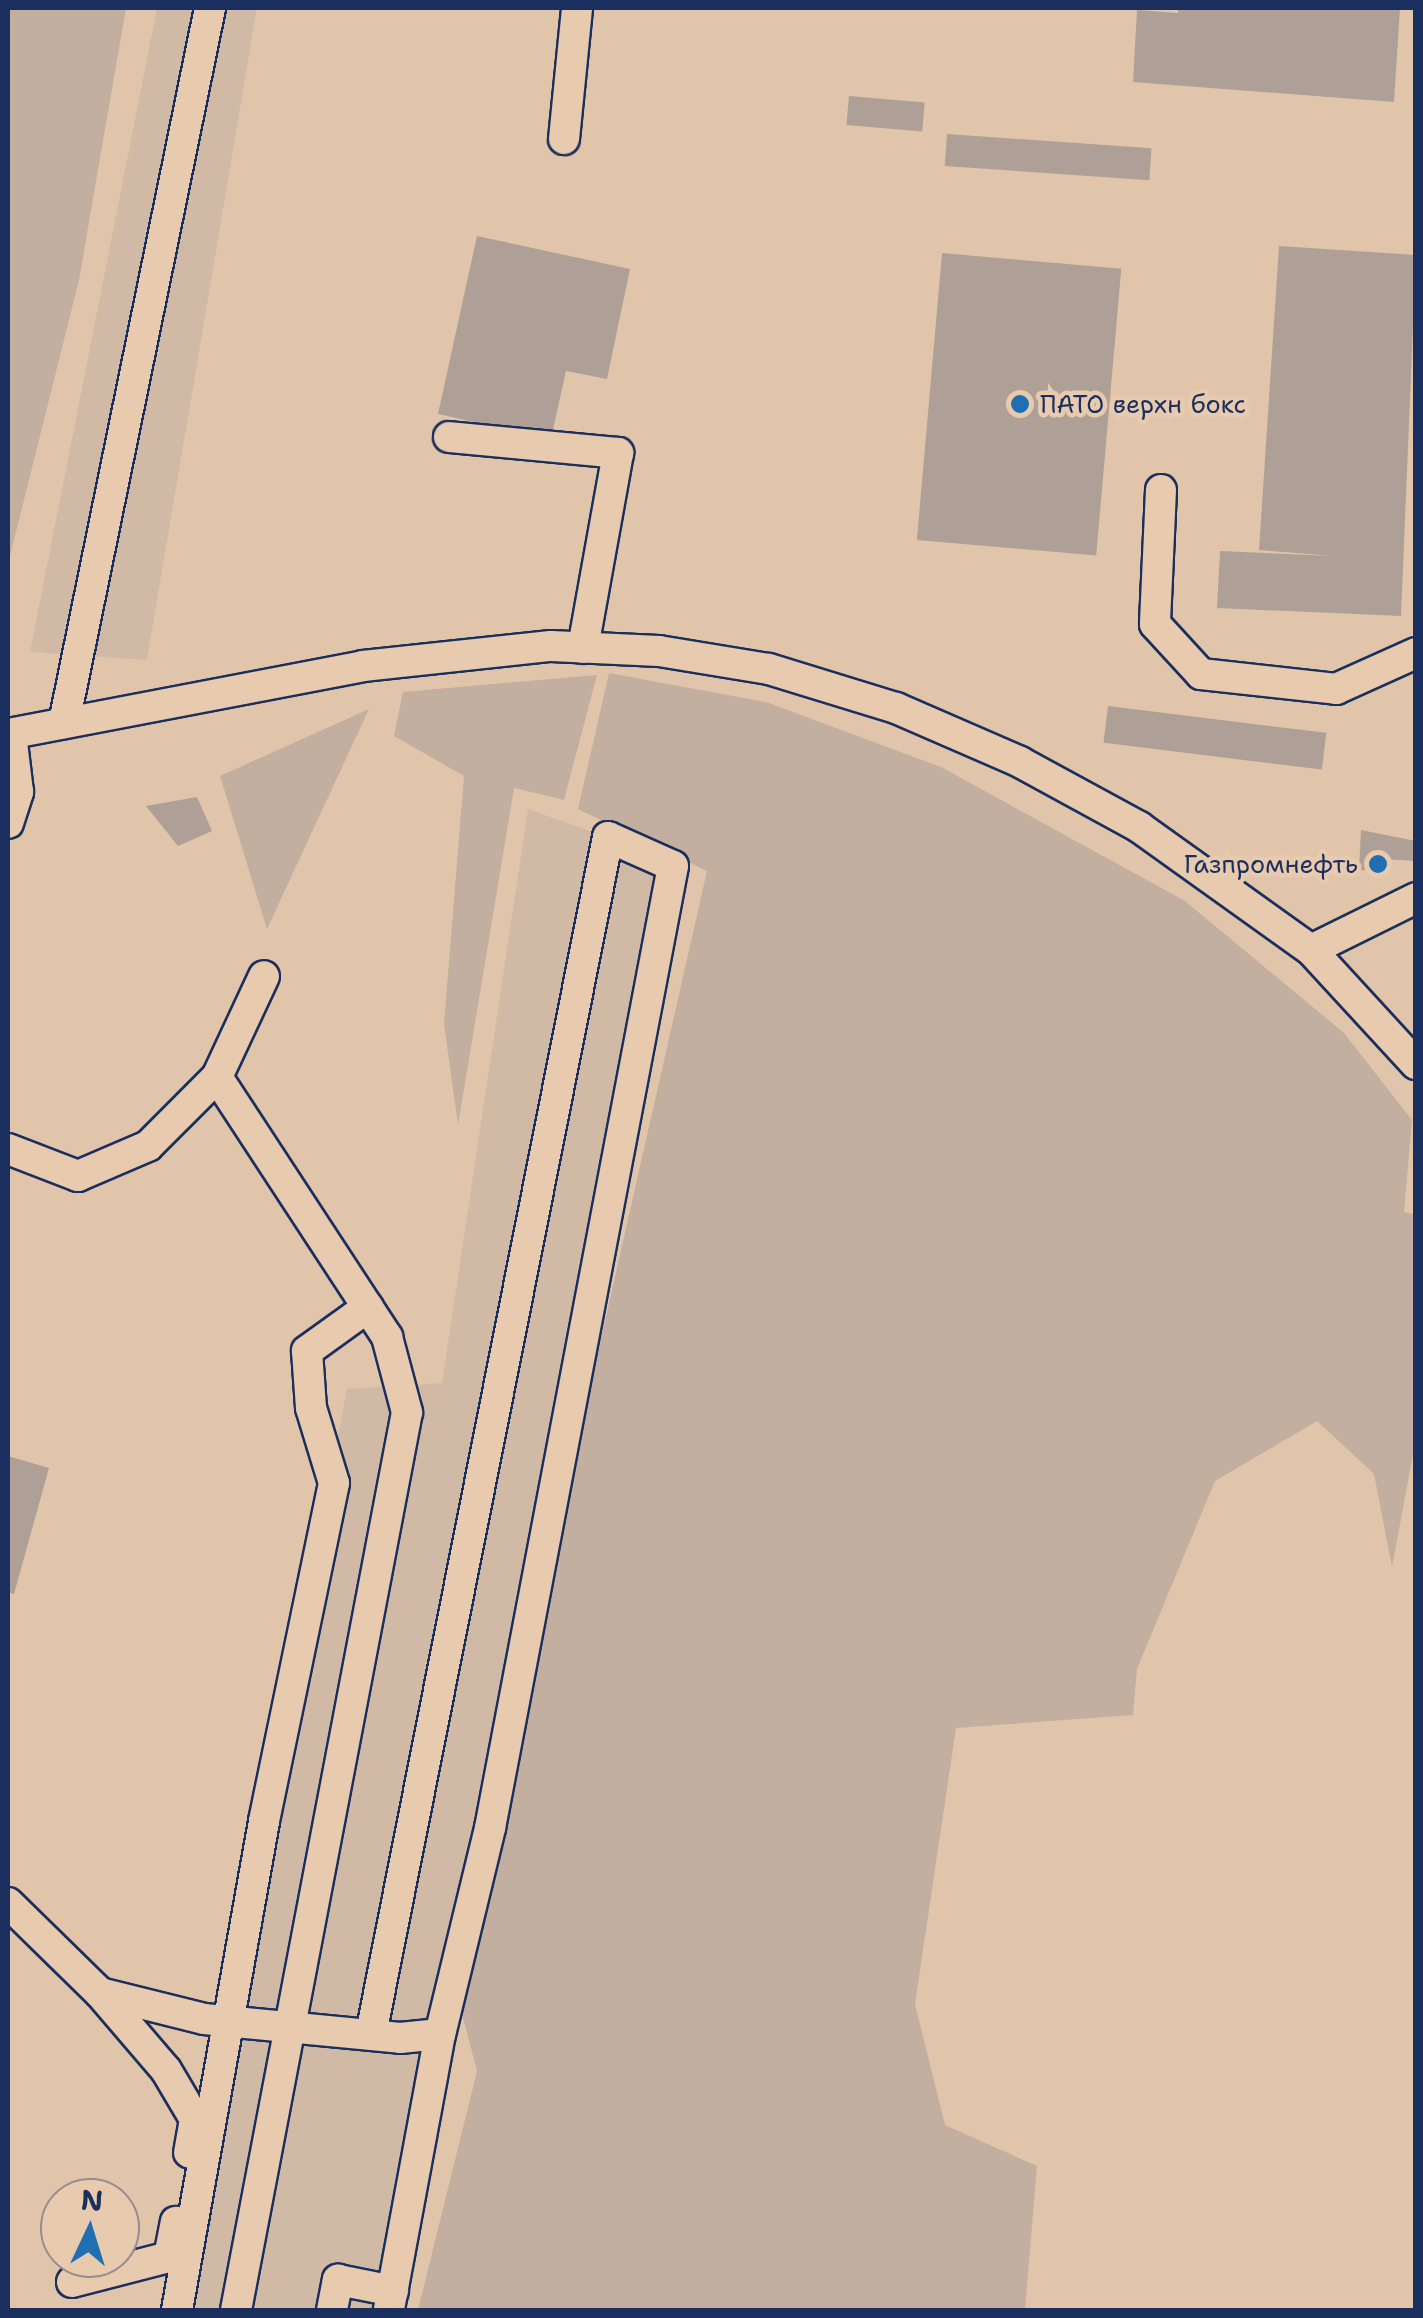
<!DOCTYPE html>
<html>
<head>
<meta charset="utf-8">
<style>
	body { margin:0 }
	#map { position:relative; width:1423px; height:2318px; overflow:hidden; background:#e0c5ab; font-family:"Shantell Sans",sans-serif }
	div>[style] { position:absolute }
	.built>* { inset:0; background:#d1baa5 }
	.green>* { inset:0; background:#c2af9f }
	.building>* { inset:0; background:#afa097; transform-origin:0 0 }
	.roads { filter:drop-shadow(2px 0 #1b2f5e) drop-shadow(-2px 0 #1b2f5e) drop-shadow(0 2px #1b2f5e) drop-shadow(0 -2px #1b2f5e) }
	.minor>* { height:30px; margin:-15px; padding:0 15px; transform-origin:15px; border-radius:15px; background:#e8cbae }
	.dots>* { width:28px; height:28px; translate:-50% -50%; box-sizing:border-box; border:5px solid #e8cbae; border-radius:50% }
	span { translate:-50% -50%; white-space:nowrap; text-align:center; line-height:1.15; -webkit-text-stroke:9px #e8cbae; paint-order:stroke }
	.poi-label { font-size:25px; color:#1b2f5e }
	.left { translate:0 -50%; text-align:left }
	.right { translate:-100% -50%; text-align:right }
	.frame { position:absolute; inset:0; border:10px solid #1b2f5e; pointer-events:none }
	.north { position:absolute; left:40px; top:2178px; width:100px; height:100px; box-sizing:border-box; background:#e8cbae; border:2px solid #968d8e; border-radius:50%; rotate:4deg; font-size:28px; font-weight:700; line-height:40px; text-align:center; color:#1b2f5e }
	.north::after { content:''; display:block; margin:auto; width:35px; height:45px; background:#1f6fb2; clip-path:polygon(50% 0,100% 100%,50% 72%,0 100%) }
</style>
</head>
<body>
<div id="map">
	<div class="built">
		<div style="clip-path:polygon(157px 8px,257px 8px,147px 660px,30px 652px)"></div>
		<div style="clip-path:polygon(528px 809px,664px 857px,387px 2310px,171px 2310px,347px 1389px,442px 1383px)"></div>
	</div>
	<div class="green">
		<div style="clip-path:polygon(8px 8px,126px 8px,79px 280px,8px 564px)"></div>
		<div style="clip-path:polygon(609px 673px,766px 702px,941px 767px,1185px 901px,1344px 1033px,1412px 1120px,1404px 1212px,1415px 1214px,1415px 1444px,1392px 1567px,1374px 1474px,1317px 1421px,1215px 1481px,1137px 1669px,1133px 1715px,956px 1728px,915px 2004px,945px 2125px,1037px 2166px,1025px 2310px,418px 2310px,477px 2071px,460px 2006px,490px 1828px,707px 871px,578px 809px)"></div>
		<div style="clip-path:polygon(597px 675px,564px 800px,514px 788px,458px 1125px,444px 1024px,464px 776px,394px 736px,403px 692px)"></div>
		<div style="clip-path:polygon(369px 709px,267px 929px,220px 776px)"></div>
	</div>
	<div class="building">
		<div style="clip-path:polygon(1178px 8px,1400px 8px,1394px 102px,1133px 82px,1137px 10px,1178px 13px)"></div>
		<div style="left:849px;top:96px;width:76px;height:29px;rotate:5deg"></div>
		<div style="left:947px;top:134px;width:205px;height:32px;rotate:4deg"></div>
		<div style="clip-path:polygon(477px 236px,630px 269px,607px 379px,566px 371px,551px 439px,438px 414px)"></div>
		<div style="clip-path:polygon(1279px 246px,1416px 255px,1401px 616px,1217px 608px,1220px 551px,1334px 556px,1259px 550px)"></div>
		<div style="left:942px;top:253px;width:180px;height:288px;rotate:5deg"></div>
		<div style="left:1108px;top:706px;width:220px;height:37px;rotate:7deg"></div>
		<div style="clip-path:polygon(197px 797px,212px 831px,178px 846px,146px 806px)"></div>
		<div style="clip-path:polygon(1361px 830px,1416px 841px,1416px 861px,1382px 859px,1382px 871px,1359px 870px)"></div>
		<div style="clip-path:polygon(8px 1456px,49px 1468px,14px 1594px,8px 1592px)"></div>
	</div>
	<div class="roads">
		<div class="minor">
			<div style="left:564px;top:139px;width:132px;rotate:-84.3deg"></div>
			<div style="left:449px;top:437px;width:170px;rotate:5.4deg"></div>
			<div style="left:618px;top:453px;width:198px;rotate:100.2deg"></div>
			<div style="left:1161px;top:490px;width:134px;rotate:92.6deg"></div>
			<div style="left:1155px;top:624px;width:68px;rotate:47.4deg"></div>
			<div style="left:1201px;top:674px;width:136px;rotate:6.3deg"></div>
			<div style="left:1336px;top:689px;width:88px;rotate:-24.2deg"></div>
			<div style="left:64px;top:723px;width:730px;rotate:-78.46deg"></div>
			<div style="left:8px;top:734px;width:361px;rotate:-10.8deg"></div>
			<div style="left:363px;top:666px;width:189px;rotate:-6.1deg"></div>
			<div style="left:551px;top:646px;width:108px;rotate:2.7deg"></div>
			<div style="left:659px;top:651px;width:111px;rotate:9.3deg"></div>
			<div style="left:769px;top:669px;width:133px;rotate:17.1deg"></div>
			<div style="left:896px;top:708px;width:135px;rotate:23.5deg"></div>
			<div style="left:1020px;top:762px;width:136px;rotate:28.6deg"></div>
			<div style="left:1139px;top:827px;width:211px;rotate:35.6deg"></div>
			<div style="left:1311px;top:950px;width:155px;rotate:47.4deg"></div>
			<div style="left:8px;top:823px;width:33px;rotate:-72deg"></div>
			<div style="left:18px;top:792px;width:58px;rotate:-96.9deg"></div>
			<div style="left:1311px;top:950px;width:117px;rotate:-26.3deg"></div>
			<div style="left:217px;top:1077px;width:311px;rotate:56.8deg"></div>
			<div style="left:387px;top:1337px;width:78px;rotate:75.1deg"></div>
			<div style="left:407px;top:1412px;width:914px;rotate:100.78deg"></div>
			<div style="left:8px;top:1149px;width:75px;rotate:21.1deg"></div>
			<div style="left:78px;top:1176px;width:76px;rotate:-23.2deg"></div>
			<div style="left:148px;top:1146px;width:98px;rotate:-45deg"></div>
			<div style="left:217px;top:1077px;width:111px;rotate:-65deg"></div>
			<div style="left:8px;top:1903px;width:129px;rotate:44.4deg"></div>
			<div style="left:100px;top:1993px;width:107px;rotate:14deg"></div>
			<div style="left:204px;top:2019px;width:197px;rotate:5.5deg"></div>
			<div style="left:400px;top:2038px;width:40px;rotate:-5.7deg"></div>
			<div style="left:100px;top:1993px;width:101px;rotate:49.4deg"></div>
			<div style="left:166px;top:2070px;width:57px;rotate:59.4deg"></div>
			<div style="left:195px;top:2119px;width:34px;rotate:100deg"></div>
			<div style="left:371px;top:2034px;width:1220px;rotate:-78.8deg"></div>
			<div style="left:608px;top:837px;width:71px;rotate:24deg"></div>
			<div style="left:673px;top:866px;width:979px;rotate:100.77deg"></div>
			<div style="left:490px;top:1828px;width:212px;rotate:103.6deg"></div>
			<div style="left:440px;top:2034px;width:281px;rotate:100.5deg"></div>
			<div style="left:72px;top:2282px;width:100px;rotate:-14.5deg"></div>
			<div style="left:169px;top:2257px;width:36px;rotate:-79deg"></div>
			<div style="left:177px;top:2310px;width:497px;rotate:-79.9deg"></div>
			<div style="left:264px;top:1821px;width:345px;rotate:-78.3deg"></div>
			<div style="left:334px;top:1483px;width:78px;rotate:-107deg"></div>
			<div style="left:311px;top:1408px;width:57px;rotate:-94deg"></div>
			<div style="left:307px;top:1351px;width:75px;rotate:-35.8deg"></div>
			<div style="left:332px;top:2310px;width:31px;rotate:-79deg"></div>
			<div style="left:338px;top:2280px;width:56px;rotate:11.3deg"></div>
		</div>
	</div>
	<div class="dots">
		<div style="left:1020px;top:404px;background:#1f6fb2"></div>
		<div style="left:1378px;top:864px;background:#1f6fb2"></div>
	</div>
	<div class="poi-label">
		<span class="left" style="left:1040px;top:404px">ПАТО верхн бокс</span>
		<span class="right" style="left:1358px;top:864px">Газпромнефть</span>
	</div>
	<div class="frame"></div>
	<div class="north">N</div>
</div>
</body>
</html>
